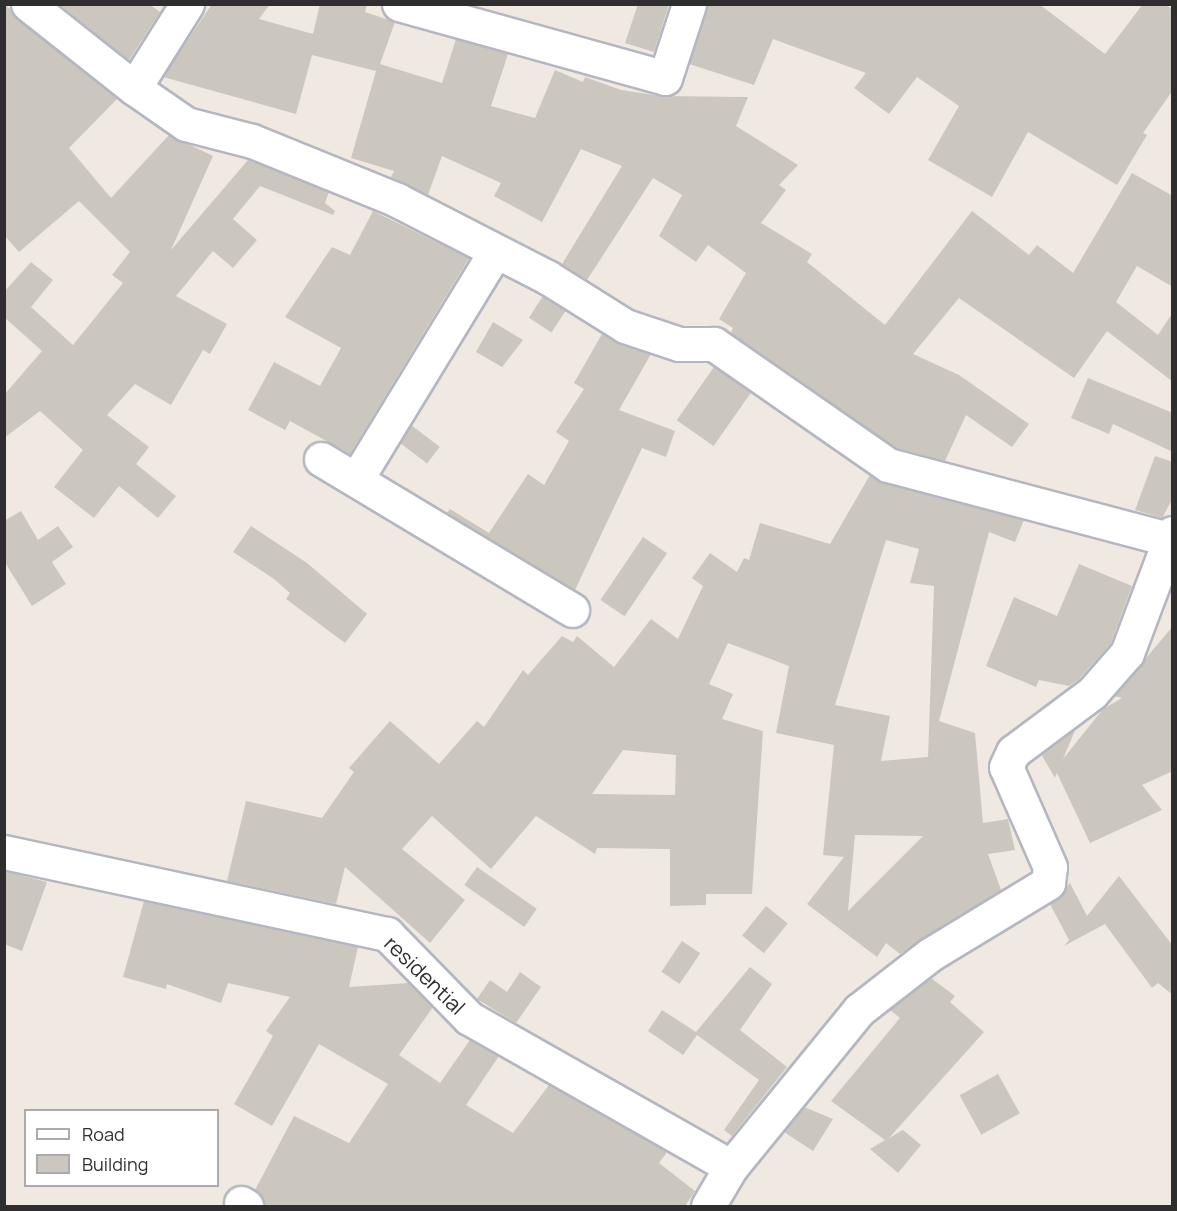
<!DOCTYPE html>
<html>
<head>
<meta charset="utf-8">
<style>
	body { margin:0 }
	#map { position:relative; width:1177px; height:1211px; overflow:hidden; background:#efe9e1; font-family:Manrope,sans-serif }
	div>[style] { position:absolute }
	.building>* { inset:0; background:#cbc7bf; transform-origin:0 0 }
	.roads { filter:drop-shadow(2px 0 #b4b7c1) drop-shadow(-2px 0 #b4b7c1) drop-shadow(0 2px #b4b7c1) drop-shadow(0 -2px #b4b7c1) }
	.minor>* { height:33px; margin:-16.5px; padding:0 16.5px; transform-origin:16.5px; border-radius:16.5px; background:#fff }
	span { translate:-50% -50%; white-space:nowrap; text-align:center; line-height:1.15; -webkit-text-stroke:6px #fff; paint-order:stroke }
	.street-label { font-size:21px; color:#2e2e2e }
	.frame { position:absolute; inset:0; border:6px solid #2e2e2e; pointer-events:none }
	.legend { position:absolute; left:24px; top:1109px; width:195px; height:78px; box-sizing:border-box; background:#fff; border:2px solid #ababab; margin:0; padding:8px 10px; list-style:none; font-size:18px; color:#2e2e2e }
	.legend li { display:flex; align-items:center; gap:12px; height:30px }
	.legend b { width:30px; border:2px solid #ababab }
</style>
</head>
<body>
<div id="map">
	<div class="building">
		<div style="clip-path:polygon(4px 4px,117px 99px,69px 148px,111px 198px,169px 135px,213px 156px,171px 250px,248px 160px,329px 192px,325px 203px,335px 211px,333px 215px,260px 186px,233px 219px,257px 240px,233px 268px,213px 251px,176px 296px,227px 324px,210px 354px,203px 350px,171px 405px,135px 384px,107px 415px,149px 447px,136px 464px,176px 496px,158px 518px,119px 486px,94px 518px,54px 487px,83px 450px,40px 411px,4px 438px,4px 395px,42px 351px,4px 317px,4px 292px,31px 262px,53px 280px,31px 307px,73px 345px,123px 283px,112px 275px,130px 252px,79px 201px,19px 252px,4px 235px)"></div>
		<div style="clip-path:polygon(59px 4px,149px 4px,160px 12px,129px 60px)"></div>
		<div style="clip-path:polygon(212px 4px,270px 4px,259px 19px,313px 34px,320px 4px,367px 4px,365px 12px,395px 22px,380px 64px,442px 83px,456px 39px,508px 54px,491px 106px,535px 118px,555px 70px,583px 82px,585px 77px,621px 90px,661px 96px,748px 97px,736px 126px,798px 165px,779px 185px,786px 190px,761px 223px,812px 254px,807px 262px,885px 325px,972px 211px,1029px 255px,1037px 245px,1073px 273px,1132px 173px,1173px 196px,1173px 287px,1137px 266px,1116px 302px,1158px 335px,1173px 312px,1173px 382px,1107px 331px,1074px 378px,959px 298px,913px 354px,959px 375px,1029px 424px,1012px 447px,966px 415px,945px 461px,896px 448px,731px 333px,733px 328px,719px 319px,746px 273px,708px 245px,696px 262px,659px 236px,682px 195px,653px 178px,587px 280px,562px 264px,622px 166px,581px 149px,542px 222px,494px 196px,501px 183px,442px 156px,428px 195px,391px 177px,394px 171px,351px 158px,376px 71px,312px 55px,296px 114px,163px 77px)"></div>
		<div style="clip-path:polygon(638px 4px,669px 4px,654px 52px,625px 43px)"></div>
		<div style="clip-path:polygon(707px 4px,1039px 4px,1105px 54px,1143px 4px,1165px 4px,1173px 10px,1173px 90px,1143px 133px,1147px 135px,1117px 185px,1028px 132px,992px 197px,928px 160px,959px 106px,917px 77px,889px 114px,854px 88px,866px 73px,773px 39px,754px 85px,689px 64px)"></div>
		<div style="clip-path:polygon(373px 211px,469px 258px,350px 454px,290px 421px,285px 430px,248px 410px,274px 362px,320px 386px,341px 348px,285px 317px,332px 247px,350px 255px)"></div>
		<div style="left:543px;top:296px;width:27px;height:26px;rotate:33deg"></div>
		<div style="clip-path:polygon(493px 322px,523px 340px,502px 367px,476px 352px)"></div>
		<div style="clip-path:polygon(602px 334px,651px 354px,619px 410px,675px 431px,666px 457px,642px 448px,575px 590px,447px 513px,450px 509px,489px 533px,528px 474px,544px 485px,569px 441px,556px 432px,584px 389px,574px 383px)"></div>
		<div style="left:714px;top:367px;width:45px;height:65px;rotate:35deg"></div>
		<div style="clip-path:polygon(1088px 378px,1173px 413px,1173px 452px,1113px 424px,1109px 434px,1071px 418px)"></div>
		<div style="left:411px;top:425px;width:36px;height:21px;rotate:37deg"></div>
		<div style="clip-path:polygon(1155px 456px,1173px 462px,1173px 498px,1162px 518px,1135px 510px)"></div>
		<div style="clip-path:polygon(evenodd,870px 475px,1024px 520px,1015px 542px,989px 532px,939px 721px,975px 733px,983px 823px,1008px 819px,1015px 850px,988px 854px,1001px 890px,900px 954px,886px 943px,877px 957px,807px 904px,844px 857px,823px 855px,834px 745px,776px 733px,789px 666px,728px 643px,709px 684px,733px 694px,722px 719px,763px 731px,752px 894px,706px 894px,706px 905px,670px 906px,670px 849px,597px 848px,595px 854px,536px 816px,491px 869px,432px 816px,402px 849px,465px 900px,430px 943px,345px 867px,336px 904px,227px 881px,246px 801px,322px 818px,354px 772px,349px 768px,390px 721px,439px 764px,477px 721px,484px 727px,523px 670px,528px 675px,562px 636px,573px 642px,577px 636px,614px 667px,651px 619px,678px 639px,703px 586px,692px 578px,710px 553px,737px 572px,744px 558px,749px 560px,760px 523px,830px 544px,870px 475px,886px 540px,919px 549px,910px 583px,934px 586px,928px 757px,881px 761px,890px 716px,835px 705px,886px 540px,870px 475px,623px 750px,676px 755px,675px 795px,592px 794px,623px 750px,870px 475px,855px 835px,923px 836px,848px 911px,854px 846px,855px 835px)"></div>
		<div style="clip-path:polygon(21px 511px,38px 540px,58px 526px,73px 547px,52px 562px,66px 584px,32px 606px,4px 561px,4px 521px)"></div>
		<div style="clip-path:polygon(251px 526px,307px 563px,367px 614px,345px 643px,286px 599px,290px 593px,274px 579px,233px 552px)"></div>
		<div style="left:643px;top:537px;width:29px;height:76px;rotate:34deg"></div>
		<div style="clip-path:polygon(1079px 564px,1132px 586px,1111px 643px,1079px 679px,1069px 686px,1039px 680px,1036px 687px,986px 666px,1014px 597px,1057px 616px)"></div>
		<div style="clip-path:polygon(1173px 626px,1173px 771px,1142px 785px,1162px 810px,1090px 843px,1057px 773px,1055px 778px,1041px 754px,1076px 728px,1063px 759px,1103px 709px,1122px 698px,1114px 696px)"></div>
		<div style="left:477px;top:867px;width:73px;height:22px;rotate:35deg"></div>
		<div style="clip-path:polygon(4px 871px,47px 882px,22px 951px,4px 944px)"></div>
		<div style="clip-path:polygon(1119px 876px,1173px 946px,1173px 995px,1158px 983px,1152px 988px,1105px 924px,1064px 946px,1069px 940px,1050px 904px,1070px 883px,1087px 916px)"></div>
		<div style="clip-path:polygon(144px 901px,358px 947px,349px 987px,409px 983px,433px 1007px,399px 1055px,440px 1083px,470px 1040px,499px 1056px,466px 1105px,513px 1133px,549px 1085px,667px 1152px,659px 1163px,695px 1191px,685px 1206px,265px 1206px,255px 1190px,294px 1116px,349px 1143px,388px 1084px,319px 1044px,272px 1126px,234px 1104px,273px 1036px,266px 1031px,290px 997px,228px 983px,221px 1003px,167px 984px,166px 989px,123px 977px)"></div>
		<div style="left:766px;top:906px;width:28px;height:38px;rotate:39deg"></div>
		<div style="left:682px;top:941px;width:22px;height:37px;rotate:34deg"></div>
		<div style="clip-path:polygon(750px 967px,772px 984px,740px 1030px,787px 1067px,732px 1136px,724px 1130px,759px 1080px,697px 1035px,683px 1055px,648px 1031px,662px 1010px,696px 1032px)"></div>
		<div style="clip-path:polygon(520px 972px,541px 987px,516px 1023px,477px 999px,490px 980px,507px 992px)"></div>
		<div style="clip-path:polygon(931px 978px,955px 996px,950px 1002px,984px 1032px,889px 1138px,903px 1130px,921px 1145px,898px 1173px,870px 1149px,885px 1140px,831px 1101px,900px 1018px,890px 1010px)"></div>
		<div style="left:998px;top:1074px;width:45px;height:44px;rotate:61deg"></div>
		<div style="clip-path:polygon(804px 1107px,833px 1119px,813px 1151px,784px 1132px)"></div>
	</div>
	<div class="roads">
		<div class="minor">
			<div style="left:28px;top:4px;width:135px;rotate:38.4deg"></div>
			<div style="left:187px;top:4px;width:99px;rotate:122.2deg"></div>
			<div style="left:134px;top:88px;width:63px;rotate:34.7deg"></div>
			<div style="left:186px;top:124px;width:68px;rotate:14.4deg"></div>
			<div style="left:252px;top:141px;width:157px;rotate:22.1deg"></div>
			<div style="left:397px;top:200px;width:169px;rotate:27.2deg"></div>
			<div style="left:547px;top:277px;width:92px;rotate:32.1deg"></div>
			<div style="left:625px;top:326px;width:57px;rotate:18.4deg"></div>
			<div style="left:679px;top:344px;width:35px"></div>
			<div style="left:714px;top:344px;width:212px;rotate:34.8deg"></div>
			<div style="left:888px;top:465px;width:291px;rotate:14.8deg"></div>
			<div style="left:399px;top:4px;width:276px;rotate:15.5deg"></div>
			<div style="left:665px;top:78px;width:78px;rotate:-72deg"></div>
			<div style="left:321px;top:459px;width:293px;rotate:31deg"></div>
			<div style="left:357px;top:478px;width:265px;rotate:-58.6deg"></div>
			<div style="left:4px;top:852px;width:392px;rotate:12.1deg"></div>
			<div style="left:387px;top:934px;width:117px;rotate:45.7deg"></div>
			<div style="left:469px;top:1018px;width:301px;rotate:29.6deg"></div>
			<div style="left:241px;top:1203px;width:6px;rotate:31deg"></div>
			<div style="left:708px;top:1206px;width:45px;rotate:-59.5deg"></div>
			<div style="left:731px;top:1167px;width:203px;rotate:-50.8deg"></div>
			<div style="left:859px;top:1010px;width:91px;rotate:-37.9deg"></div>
			<div style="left:931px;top:954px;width:137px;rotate:-31.3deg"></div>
			<div style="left:1048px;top:883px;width:16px;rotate:-83deg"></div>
			<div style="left:1050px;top:867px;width:109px;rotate:-113.7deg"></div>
			<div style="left:1006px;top:767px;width:17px;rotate:-65deg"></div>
			<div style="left:1013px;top:752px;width:99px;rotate:-36.8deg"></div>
			<div style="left:1092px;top:693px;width:53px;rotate:-48.8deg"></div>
			<div style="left:1127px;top:653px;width:128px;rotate:-69.4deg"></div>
		</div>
	</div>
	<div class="street-label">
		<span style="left:425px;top:975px;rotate:44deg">residential</span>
	</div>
	<div class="frame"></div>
	<ul class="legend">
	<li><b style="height:8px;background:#fff"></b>Road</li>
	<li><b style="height:16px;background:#cbc7bf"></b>Building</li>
	</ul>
</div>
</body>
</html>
